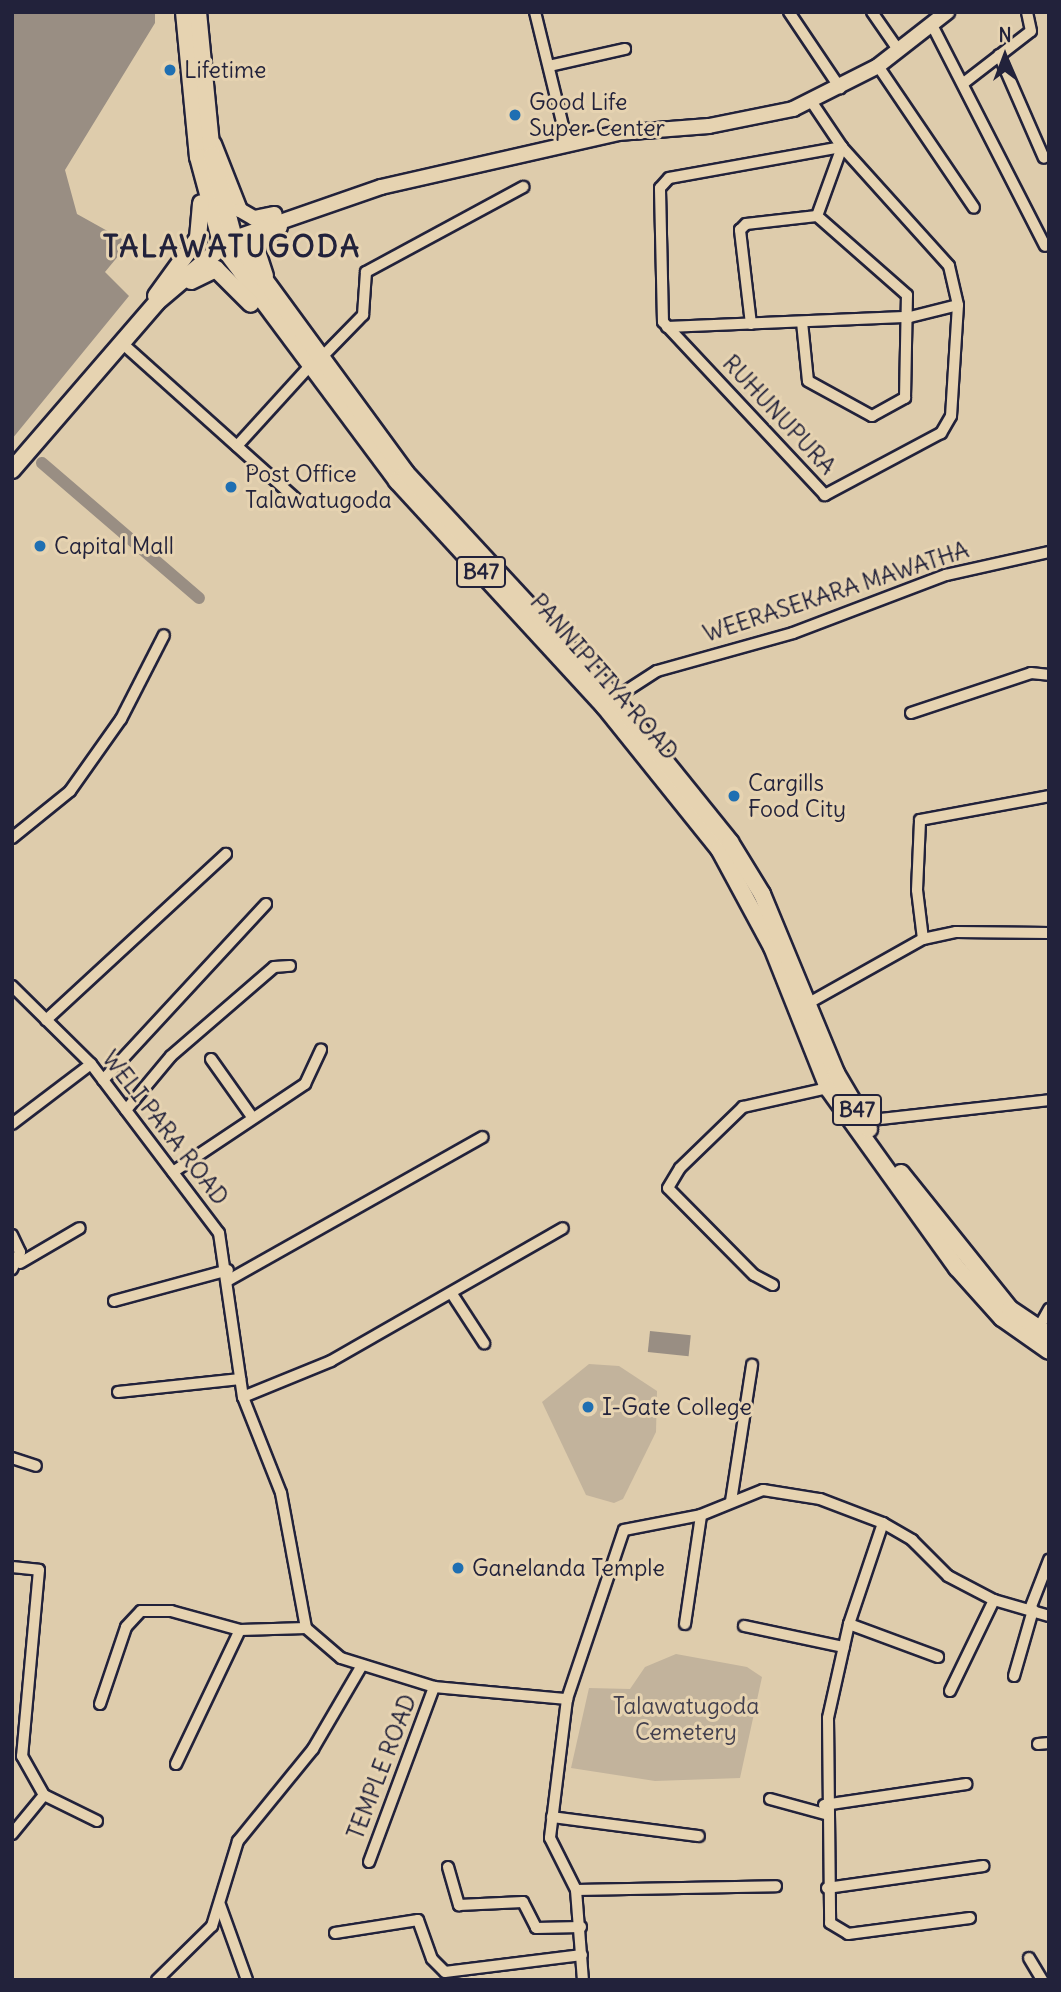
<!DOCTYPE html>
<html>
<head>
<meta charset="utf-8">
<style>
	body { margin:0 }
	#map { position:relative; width:1061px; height:1992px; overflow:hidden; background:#deccac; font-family:Delius,sans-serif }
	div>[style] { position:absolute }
	.green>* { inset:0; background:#c2b39c }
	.water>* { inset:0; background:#998e83; transform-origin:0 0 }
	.canal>* { height:12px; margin:-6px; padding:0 6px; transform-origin:6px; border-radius:6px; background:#998e83 }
	.roads { filter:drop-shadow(2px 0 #22223b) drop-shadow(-2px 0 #22223b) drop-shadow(0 2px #22223b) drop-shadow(0 -2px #22223b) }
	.street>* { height:10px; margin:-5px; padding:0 5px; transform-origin:5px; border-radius:5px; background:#e6d3b1 }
	.secondary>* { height:14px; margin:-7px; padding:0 7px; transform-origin:7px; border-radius:7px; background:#e6d3b1 }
	.primary>* { height:16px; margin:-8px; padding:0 8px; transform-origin:8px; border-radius:8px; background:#e6d3b1 }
	.dots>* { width:19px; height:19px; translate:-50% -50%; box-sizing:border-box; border:4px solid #e6d3b1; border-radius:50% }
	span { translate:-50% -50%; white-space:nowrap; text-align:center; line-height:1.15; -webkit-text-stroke:6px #e6d3b1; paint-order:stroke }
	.shield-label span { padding:2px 5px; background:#e6d3b1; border:2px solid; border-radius:5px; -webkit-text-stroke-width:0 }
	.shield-label { font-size:21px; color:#22223b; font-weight:700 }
	.poi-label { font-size:23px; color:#22223b }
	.left { translate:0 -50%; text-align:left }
	.street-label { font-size:23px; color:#22223b }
	.park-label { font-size:23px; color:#423f4e }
	.district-label { font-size:30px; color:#22223b; font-weight:700; letter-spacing:2px }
	.frame { position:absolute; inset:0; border:14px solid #22223b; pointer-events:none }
	.north { position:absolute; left:970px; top:21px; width:70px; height:70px; -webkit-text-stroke:5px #e6d3b1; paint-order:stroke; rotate:0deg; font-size:19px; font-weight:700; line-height:28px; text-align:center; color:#22223b }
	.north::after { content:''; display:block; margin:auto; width:24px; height:32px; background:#22223b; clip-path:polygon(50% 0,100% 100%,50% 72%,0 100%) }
</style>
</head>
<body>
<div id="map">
	<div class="green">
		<div style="clip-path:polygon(589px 1364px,619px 1366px,657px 1391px,656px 1432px,623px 1499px,614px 1503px,586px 1495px,542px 1402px)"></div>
		<div style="clip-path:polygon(676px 1654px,747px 1667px,762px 1677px,740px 1778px,655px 1781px,571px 1768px,589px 1688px,630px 1689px,645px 1667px)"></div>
	</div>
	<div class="water">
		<div style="clip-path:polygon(12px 12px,155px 12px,155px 23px,65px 170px,77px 214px,129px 243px,105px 272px,129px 296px,12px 439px)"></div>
		<div style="left:650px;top:1331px;width:41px;height:21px;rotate:6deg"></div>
	</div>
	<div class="canal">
		<div style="left:42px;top:463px;width:207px;rotate:40.7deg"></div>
	</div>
	<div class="roads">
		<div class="street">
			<div style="left:535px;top:12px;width:138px;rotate:76.2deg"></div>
			<div style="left:789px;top:12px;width:92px;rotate:56.1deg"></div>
			<div style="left:872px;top:12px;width:47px;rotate:55.3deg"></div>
			<div style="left:932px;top:25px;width:248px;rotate:62.9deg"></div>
			<div style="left:999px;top:55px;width:112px;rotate:66.4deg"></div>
			<div style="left:549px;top:66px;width:78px;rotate:-12.6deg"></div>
			<div style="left:878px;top:66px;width:171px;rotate:55.9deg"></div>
			<div style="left:965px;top:82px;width:83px;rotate:-37.7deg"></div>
			<div style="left:1031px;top:31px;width:19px;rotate:-102deg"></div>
			<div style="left:811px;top:101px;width:55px;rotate:56deg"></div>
			<div style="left:842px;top:147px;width:160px;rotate:48deg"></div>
			<div style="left:949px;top:266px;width:40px;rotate:77deg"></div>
			<div style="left:958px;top:305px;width:111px;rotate:93.6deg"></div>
			<div style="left:951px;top:416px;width:20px;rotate:120deg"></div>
			<div style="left:941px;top:433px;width:132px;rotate:151.9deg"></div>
			<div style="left:825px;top:495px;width:237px;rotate:-133.1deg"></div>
			<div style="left:663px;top:322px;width:134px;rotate:-91.3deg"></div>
			<div style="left:660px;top:188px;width:13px;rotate:-48deg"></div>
			<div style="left:669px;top:178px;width:176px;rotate:-10.2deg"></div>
			<div style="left:817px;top:216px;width:73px;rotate:-70.1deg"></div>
			<div style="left:802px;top:322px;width:59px;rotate:84.2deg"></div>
			<div style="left:808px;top:381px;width:73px;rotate:28.7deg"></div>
			<div style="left:872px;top:416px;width:38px;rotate:-29deg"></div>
			<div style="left:905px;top:398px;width:103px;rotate:-88.9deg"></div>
			<div style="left:907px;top:295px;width:120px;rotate:-138.7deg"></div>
			<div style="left:751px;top:324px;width:95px;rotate:-96.7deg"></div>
			<div style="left:740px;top:230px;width:8px;rotate:-45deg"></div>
			<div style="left:746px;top:224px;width:71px;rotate:-6.4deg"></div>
			<div style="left:667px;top:327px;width:243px;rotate:-2.4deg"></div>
			<div style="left:910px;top:317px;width:49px;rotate:-14deg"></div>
			<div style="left:122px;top:343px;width:235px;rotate:41.9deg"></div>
			<div style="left:320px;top:359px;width:62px;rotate:-45.7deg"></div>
			<div style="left:363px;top:315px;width:43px;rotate:-86deg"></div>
			<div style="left:366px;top:272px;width:179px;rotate:-28.4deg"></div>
			<div style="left:237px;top:446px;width:107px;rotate:-47.7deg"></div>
			<div style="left:609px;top:702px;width:57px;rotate:-32.9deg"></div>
			<div style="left:657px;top:671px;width:141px;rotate:-15.6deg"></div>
			<div style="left:793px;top:633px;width:164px;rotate:-20.8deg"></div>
			<div style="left:946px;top:575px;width:106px;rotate:-12.6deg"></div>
			<div style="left:911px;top:713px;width:126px;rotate:-18.4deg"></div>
			<div style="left:1031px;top:673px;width:18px;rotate:6deg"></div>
			<div style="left:12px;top:838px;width:75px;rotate:-39deg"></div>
			<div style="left:70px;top:791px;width:88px;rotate:-54.7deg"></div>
			<div style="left:121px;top:719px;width:94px;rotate:-62.9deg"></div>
			<div style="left:923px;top:939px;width:49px;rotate:-97deg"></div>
			<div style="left:917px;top:890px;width:70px;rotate:-87.5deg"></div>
			<div style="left:920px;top:820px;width:131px;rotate:-10.5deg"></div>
			<div style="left:12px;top:986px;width:111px;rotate:44.6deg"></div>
			<div style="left:91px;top:1064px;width:212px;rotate:52.9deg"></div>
			<div style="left:219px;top:1233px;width:166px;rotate:81.7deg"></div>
			<div style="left:243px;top:1397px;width:103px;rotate:68.4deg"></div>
			<div style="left:281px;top:1493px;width:137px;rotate:79.5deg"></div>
			<div style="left:306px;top:1628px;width:46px;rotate:40.6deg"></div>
			<div style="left:341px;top:1658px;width:97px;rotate:17.3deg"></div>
			<div style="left:434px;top:1687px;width:134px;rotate:5.2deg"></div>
			<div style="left:567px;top:1699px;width:140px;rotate:97deg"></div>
			<div style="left:550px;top:1838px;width:58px;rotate:63.4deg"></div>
			<div style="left:576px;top:1890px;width:90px;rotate:85.6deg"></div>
			<div style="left:807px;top:1004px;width:133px;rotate:-29.3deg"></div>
			<div style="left:923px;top:939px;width:34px;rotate:-12deg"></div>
			<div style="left:956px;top:932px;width:93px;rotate:0.6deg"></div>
			<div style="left:46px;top:1020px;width:245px;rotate:-42.7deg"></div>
			<div style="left:211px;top:1059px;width:71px;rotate:54.7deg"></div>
			<div style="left:103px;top:1080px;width:240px;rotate:-47.2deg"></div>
			<div style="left:126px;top:1110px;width:70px;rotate:-50.2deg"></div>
			<div style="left:171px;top:1056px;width:136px;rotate:-40.8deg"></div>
			<div style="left:274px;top:967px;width:16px;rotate:-4deg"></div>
			<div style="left:863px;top:1121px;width:187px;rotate:-6.4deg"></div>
			<div style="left:12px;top:1124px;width:99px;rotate:-37.2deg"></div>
			<div style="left:173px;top:1172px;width:159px;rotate:-33.7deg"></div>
			<div style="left:305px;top:1084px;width:38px;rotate:-65deg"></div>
			<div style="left:12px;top:1235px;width:19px;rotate:65deg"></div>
			<div style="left:20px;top:1252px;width:19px;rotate:115deg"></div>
			<div style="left:20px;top:1263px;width:69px;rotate:-30.3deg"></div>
			<div style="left:229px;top:1280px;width:291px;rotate:-29.4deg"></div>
			<div style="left:773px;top:1285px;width:21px;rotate:-152deg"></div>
			<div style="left:754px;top:1275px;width:122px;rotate:-134.7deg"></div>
			<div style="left:668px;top:1188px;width:23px;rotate:-59deg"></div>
			<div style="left:680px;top:1168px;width:88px;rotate:-44.1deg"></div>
			<div style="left:743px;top:1107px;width:87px;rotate:-12.6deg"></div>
			<div style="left:452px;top:1294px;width:59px;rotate:56.9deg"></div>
			<div style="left:114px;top:1301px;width:118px;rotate:-15.2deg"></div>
			<div style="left:1038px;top:1329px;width:23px;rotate:-61deg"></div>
			<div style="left:118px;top:1392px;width:123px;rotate:-6.1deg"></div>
			<div style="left:243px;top:1397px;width:95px;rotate:-22.2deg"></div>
			<div style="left:331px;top:1361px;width:267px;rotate:-29.8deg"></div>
			<div style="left:12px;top:1458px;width:25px;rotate:18deg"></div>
			<div style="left:731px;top:1501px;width:138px;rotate:-81.2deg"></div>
			<div style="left:883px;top:1523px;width:107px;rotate:108.6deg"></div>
			<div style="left:849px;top:1624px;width:96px;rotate:102.6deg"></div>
			<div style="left:828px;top:1718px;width:205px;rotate:89.4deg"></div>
			<div style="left:830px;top:1923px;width:21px;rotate:31deg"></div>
			<div style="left:848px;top:1934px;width:123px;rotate:-7.5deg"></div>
			<div style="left:12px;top:1567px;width:27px;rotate:6deg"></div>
			<div style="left:39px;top:1570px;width:187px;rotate:95.2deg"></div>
			<div style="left:22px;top:1756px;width:45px;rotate:60.6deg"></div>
			<div style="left:44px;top:1795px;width:59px;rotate:26.1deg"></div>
			<div style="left:1030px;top:1609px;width:53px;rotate:-68.8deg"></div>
			<div style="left:685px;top:1624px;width:110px;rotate:-81.6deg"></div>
			<div style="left:849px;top:1624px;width:95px;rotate:20.3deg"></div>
			<div style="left:744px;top:1626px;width:102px;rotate:11.9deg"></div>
			<div style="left:1014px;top:1676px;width:69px;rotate:-73.9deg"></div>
			<div style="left:950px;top:1691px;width:101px;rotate:-64.2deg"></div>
			<div style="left:567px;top:1699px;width:178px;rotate:-71.4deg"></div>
			<div style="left:624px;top:1530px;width:78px;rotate:-11deg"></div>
			<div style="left:701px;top:1515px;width:67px;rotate:-22deg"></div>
			<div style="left:763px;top:1490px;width:58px;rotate:9deg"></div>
			<div style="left:820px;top:1499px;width:67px;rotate:20.9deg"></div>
			<div style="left:883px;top:1523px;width:34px;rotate:30deg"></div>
			<div style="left:912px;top:1540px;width:51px;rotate:45deg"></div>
			<div style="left:948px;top:1576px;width:52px;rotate:27.6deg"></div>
			<div style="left:994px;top:1600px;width:57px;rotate:16.2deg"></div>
			<div style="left:100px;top:1704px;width:81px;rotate:-71.3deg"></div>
			<div style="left:126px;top:1627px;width:22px;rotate:-47deg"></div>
			<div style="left:141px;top:1611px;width:30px"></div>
			<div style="left:171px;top:1611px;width:72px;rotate:15.4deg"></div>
			<div style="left:240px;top:1630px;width:66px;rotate:-1.7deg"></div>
			<div style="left:1038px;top:1744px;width:11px;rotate:-5deg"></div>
			<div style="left:176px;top:1764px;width:148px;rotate:-64.5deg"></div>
			<div style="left:770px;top:1799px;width:57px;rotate:15.3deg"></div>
			<div style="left:824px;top:1805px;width:144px;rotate:-8.4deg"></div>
			<div style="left:552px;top:1817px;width:148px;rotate:7.4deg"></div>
			<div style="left:12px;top:1834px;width:50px;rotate:-50.6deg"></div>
			<div style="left:369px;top:1862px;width:187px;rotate:-69.6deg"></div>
			<div style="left:448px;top:1867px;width:40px;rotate:74deg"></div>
			<div style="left:459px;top:1905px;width:64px;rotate:-2.7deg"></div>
			<div style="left:523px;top:1902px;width:29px;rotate:63deg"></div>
			<div style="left:536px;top:1928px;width:45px;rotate:-1.3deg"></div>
			<div style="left:827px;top:1888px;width:158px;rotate:-8deg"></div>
			<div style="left:576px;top:1890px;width:200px;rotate:-1.1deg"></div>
			<div style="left:220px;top:1905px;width:80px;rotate:70.2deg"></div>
			<div style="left:335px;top:1933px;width:84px;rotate:-8.9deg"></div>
			<div style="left:418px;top:1920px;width:41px;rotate:70.3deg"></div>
			<div style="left:432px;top:1959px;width:18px;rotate:45deg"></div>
			<div style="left:445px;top:1972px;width:138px;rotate:-7.1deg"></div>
			<div style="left:1029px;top:1958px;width:26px;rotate:59deg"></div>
			<div style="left:157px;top:1980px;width:77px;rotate:-44.5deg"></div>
			<div style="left:212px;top:1926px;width:89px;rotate:-73deg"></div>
			<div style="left:238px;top:1841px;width:119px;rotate:-50.8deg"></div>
			<div style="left:313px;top:1749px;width:97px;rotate:-59.7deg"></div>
		</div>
		<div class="secondary">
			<div style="left:214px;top:144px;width:71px;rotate:68.5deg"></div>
			<div style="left:240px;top:210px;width:16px;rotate:30deg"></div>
			<div style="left:254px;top:218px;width:21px;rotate:-11deg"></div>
			<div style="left:234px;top:238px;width:156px;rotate:-19.1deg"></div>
			<div style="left:381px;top:187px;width:243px;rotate:-12.8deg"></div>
			<div style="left:618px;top:133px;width:91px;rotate:-4.4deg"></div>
			<div style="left:709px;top:126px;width:86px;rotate:-11.4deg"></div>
			<div style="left:793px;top:109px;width:95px;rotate:-26.8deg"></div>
			<div style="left:878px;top:66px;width:88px;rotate:-38deg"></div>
			<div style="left:266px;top:276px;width:33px;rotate:-108deg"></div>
			<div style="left:256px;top:245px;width:30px;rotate:-37deg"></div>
		</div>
		<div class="primary">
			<div style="left:184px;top:12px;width:146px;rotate:84.5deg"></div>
			<div style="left:198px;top:157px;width:92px;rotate:74.9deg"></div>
			<div style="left:222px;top:246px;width:293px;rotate:53.3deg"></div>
			<div style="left:397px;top:481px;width:306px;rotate:47.4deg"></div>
			<div style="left:604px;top:706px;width:184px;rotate:51.2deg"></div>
			<div style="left:719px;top:849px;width:111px;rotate:61.6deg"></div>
			<div style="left:772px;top:947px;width:152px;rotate:68.3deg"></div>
			<div style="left:828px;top:1088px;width:221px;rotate:54.4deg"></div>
			<div style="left:957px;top:1268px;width:67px;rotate:48deg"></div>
			<div style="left:1002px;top:1318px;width:57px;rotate:35.1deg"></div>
			<div style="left:198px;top:12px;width:144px;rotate:84.4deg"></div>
			<div style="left:212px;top:155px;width:86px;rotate:75.2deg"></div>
			<div style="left:234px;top:238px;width:291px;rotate:53.8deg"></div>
			<div style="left:406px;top:473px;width:306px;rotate:47.2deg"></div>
			<div style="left:614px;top:698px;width:185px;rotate:51.1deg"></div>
			<div style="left:730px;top:842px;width:61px;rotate:58.4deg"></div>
			<div style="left:762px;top:894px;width:194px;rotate:67.5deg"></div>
			<div style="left:836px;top:1073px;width:65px;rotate:59.5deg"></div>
			<div style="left:191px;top:281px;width:28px;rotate:-26deg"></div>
			<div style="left:216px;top:269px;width:49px;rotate:45deg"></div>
			<div style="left:156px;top:296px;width:72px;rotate:-54.1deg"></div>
			<div style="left:198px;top:238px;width:35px;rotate:-85deg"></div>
			<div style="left:12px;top:470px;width:222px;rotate:-49.2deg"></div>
			<div style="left:157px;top:302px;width:94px;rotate:-40.3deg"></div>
			<div style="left:901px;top:1173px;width:174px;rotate:51.3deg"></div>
			<div style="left:1010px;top:1309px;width:47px;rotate:33.7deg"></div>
		</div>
	</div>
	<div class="dots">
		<div style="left:170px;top:70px;background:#1f6fb2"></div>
		<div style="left:515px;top:115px;background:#1f6fb2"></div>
		<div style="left:231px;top:487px;background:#1f6fb2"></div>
		<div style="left:40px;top:546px;background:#1f6fb2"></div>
		<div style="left:734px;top:796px;background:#1f6fb2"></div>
		<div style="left:588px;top:1407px;background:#1f6fb2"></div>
		<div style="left:458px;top:1568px;background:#1f6fb2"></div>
	</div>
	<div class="shield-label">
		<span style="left:481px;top:572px">B47</span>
		<span style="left:857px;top:1110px">B47</span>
	</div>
	<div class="poi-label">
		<span class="left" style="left:184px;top:70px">Lifetime</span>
		<span class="left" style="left:529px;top:115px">Good Life<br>Super Center</span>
		<span class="left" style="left:245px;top:487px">Post Office<br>Talawatugoda</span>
		<span class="left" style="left:54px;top:546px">Capital Mall</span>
		<span class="left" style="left:748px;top:796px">Cargills<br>Food City</span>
		<span class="left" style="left:602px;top:1407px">I-Gate College</span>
		<span class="left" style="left:472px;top:1568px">Ganelanda Temple</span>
	</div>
	<div class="street-label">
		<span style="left:779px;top:415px;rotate:47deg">RUHUNUPURA</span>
		<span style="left:836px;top:592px;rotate:-18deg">WEERASEKARA MAWATHA</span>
		<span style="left:604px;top:677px;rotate:49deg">PANNIPITIYA ROAD</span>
		<span style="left:165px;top:1128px;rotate:52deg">WELI PARA ROAD</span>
		<span style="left:382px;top:1767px;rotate:-69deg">TEMPLE ROAD</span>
	</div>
	<div class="park-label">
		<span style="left:686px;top:1719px">Talawatugoda<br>Cemetery</span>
	</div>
	<div class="district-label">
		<span style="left:232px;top:246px">TALAWATUGODA</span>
	</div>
	<div class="frame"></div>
	<div class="north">N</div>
</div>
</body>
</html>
